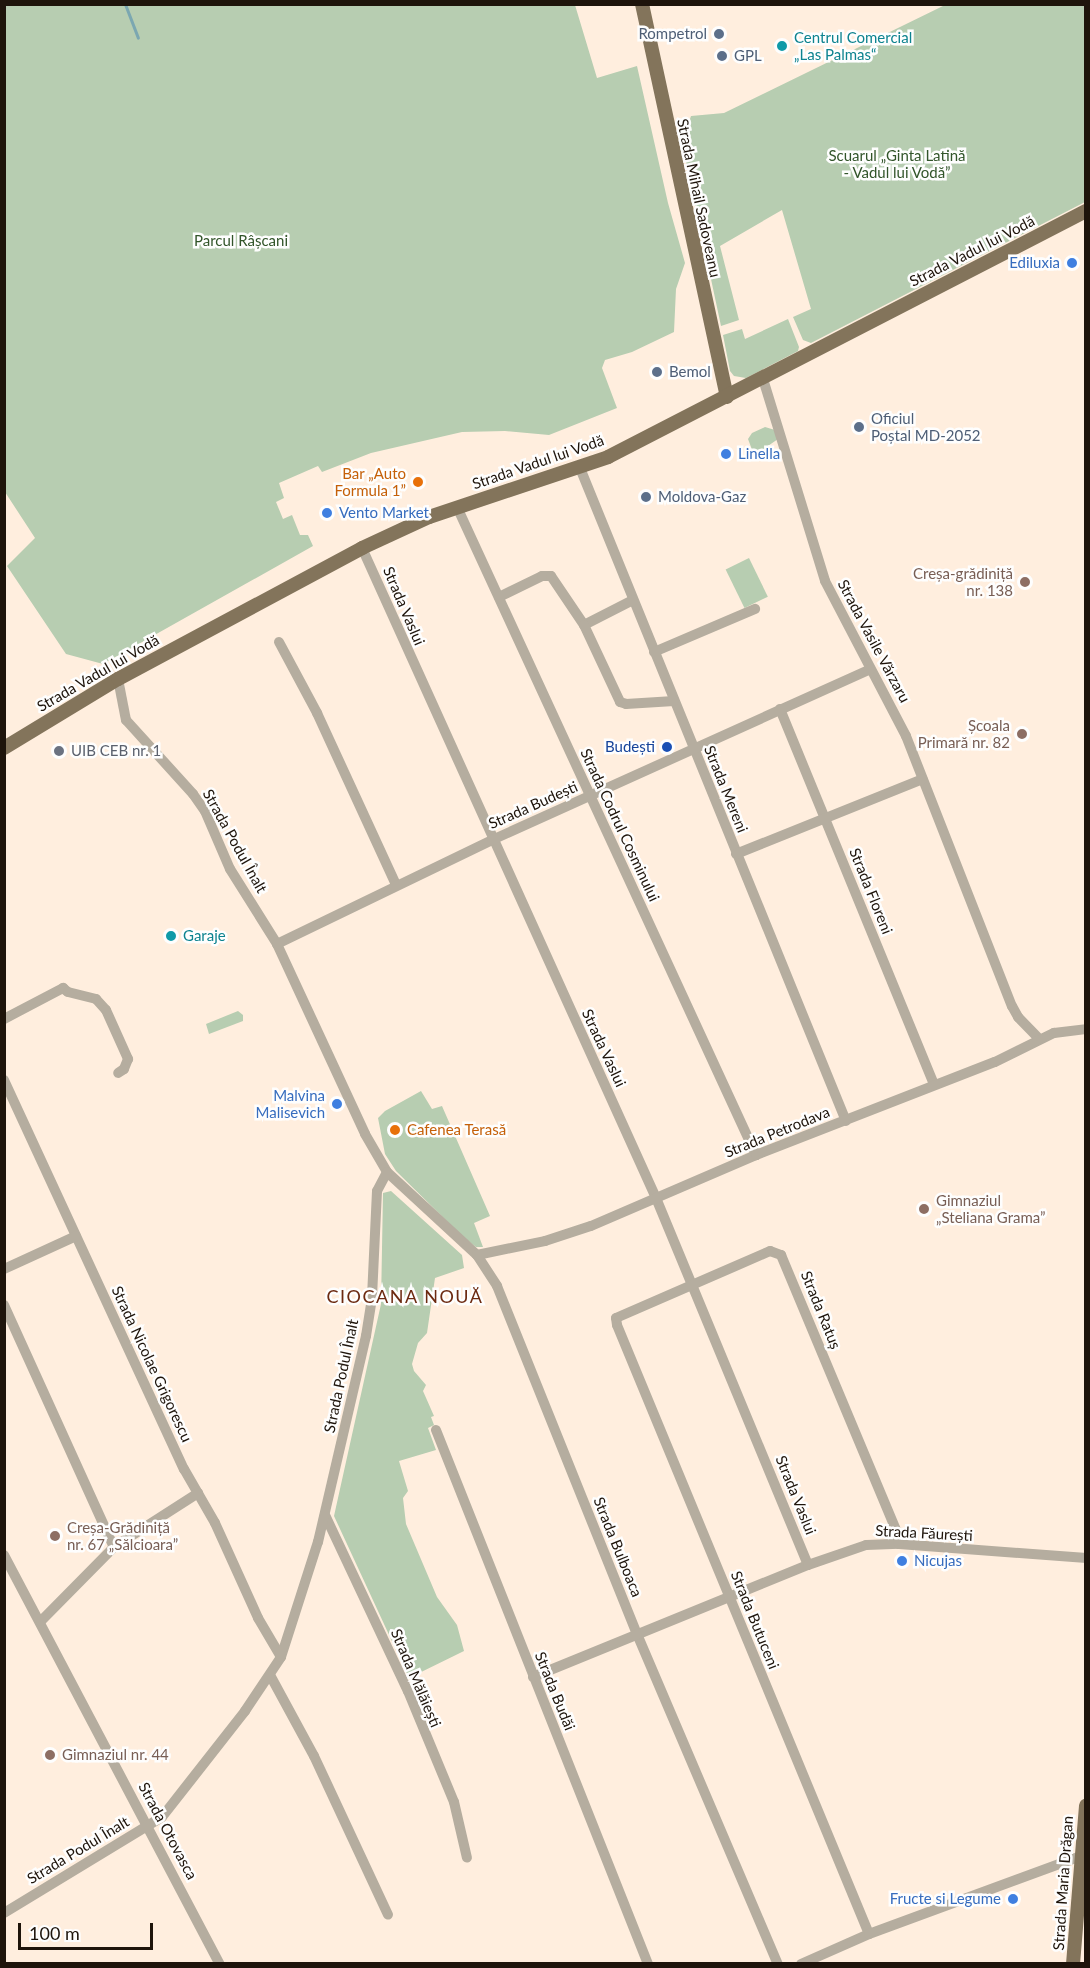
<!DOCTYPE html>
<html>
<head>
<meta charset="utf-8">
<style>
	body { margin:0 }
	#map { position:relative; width:1090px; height:1968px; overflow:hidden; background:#ffeede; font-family:Lato,sans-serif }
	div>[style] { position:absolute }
	.green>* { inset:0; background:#b7cdb1; transform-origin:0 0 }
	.stream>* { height:3px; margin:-1.5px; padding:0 1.5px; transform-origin:1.5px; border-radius:1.5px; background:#7ba7b1 }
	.minor>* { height:10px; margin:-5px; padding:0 5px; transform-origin:5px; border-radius:5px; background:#b5ad9f }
	.major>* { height:14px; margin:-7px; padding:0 7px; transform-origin:7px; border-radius:7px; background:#83745b }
	.dots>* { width:16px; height:16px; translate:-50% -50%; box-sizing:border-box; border:3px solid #fefefe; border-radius:50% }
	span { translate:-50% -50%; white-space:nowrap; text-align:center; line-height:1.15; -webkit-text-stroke:5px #fefefe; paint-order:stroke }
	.service-label { font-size:15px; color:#4e5e75 }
	.right { translate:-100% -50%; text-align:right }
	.left { translate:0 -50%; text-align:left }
	.culture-label { font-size:15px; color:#0d838f }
	.park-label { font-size:15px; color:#32552a }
	.street-label { font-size:15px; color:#1e140b }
	.shop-label { font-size:15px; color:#366cbe }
	.food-label { font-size:15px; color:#c56008 }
	.education-label { font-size:15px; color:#785e54 }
	.transit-label { font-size:15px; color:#164399 }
	.worship-label { font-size:15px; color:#5b616d }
	.quarter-label { font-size:18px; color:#6c2a11; letter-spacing:1.5px }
	.frame { position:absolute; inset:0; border:6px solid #1e140b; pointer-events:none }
	.scale { position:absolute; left:18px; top:1923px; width:135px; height:27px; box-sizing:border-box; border:3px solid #1e140b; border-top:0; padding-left:8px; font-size:18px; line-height:21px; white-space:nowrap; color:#1e140b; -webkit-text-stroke:4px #fefefe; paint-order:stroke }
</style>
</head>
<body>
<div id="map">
	<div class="green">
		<div style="clip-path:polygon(4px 5px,575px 5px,597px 78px,637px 66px,668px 203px,685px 263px,676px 289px,674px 332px,632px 352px,605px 360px,602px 368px,617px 408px,549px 435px,505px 431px,462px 432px,371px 453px,322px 472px,318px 466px,279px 483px,284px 498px,276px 502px,283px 519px,292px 515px,300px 535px,308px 535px,313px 546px,103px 664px,66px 654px,7px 566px,35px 538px,5px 492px)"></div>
		<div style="clip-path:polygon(945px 5px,1085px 5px,1085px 202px,811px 343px,803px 340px,793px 317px,811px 309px,782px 210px,720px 246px,739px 320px,721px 326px,682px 143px,691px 116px,724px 113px)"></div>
		<div style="clip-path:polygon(788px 319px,799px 347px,798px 351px,746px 378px,734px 376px,730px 371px,723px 335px,742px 329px,745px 339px)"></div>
		<div style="clip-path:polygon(765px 427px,775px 430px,778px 439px,765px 448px,766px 455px,759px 458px,754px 455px,748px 439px,752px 433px)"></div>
		<div style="left:749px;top:558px;width:43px;height:26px;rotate:64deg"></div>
		<div style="clip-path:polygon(238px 1011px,243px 1015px,243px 1021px,209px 1034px,206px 1024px)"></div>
		<div style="clip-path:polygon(421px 1091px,432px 1109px,442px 1106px,490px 1216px,474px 1223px,483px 1247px,476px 1247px,462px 1236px,396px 1171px,385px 1154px,378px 1118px,385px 1111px)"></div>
		<div style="clip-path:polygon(391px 1191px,462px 1255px,464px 1268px,435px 1278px,427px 1333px,418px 1343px,412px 1364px,414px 1371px,426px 1385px,423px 1391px,434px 1416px,431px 1417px,434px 1425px,428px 1428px,436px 1450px,399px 1461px,408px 1491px,403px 1498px,406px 1524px,437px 1597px,457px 1625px,464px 1651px,409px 1678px,334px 1516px,381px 1304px,383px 1193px)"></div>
	</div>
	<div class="stream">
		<div style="left:125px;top:4px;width:36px;rotate:69deg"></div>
	</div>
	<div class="minor">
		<div style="left:763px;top:379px;width:211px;rotate:72.9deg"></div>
		<div style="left:825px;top:581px;width:175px;rotate:62.4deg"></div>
		<div style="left:906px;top:736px;width:290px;rotate:68.6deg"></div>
		<div style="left:1012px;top:1006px;width:13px;rotate:61deg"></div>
		<div style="left:1018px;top:1017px;width:30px;rotate:46deg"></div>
		<div style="left:580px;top:468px;width:705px;rotate:67.84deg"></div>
		<div style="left:457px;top:507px;width:714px;rotate:65.23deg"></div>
		<div style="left:362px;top:548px;width:713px;rotate:65.66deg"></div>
		<div style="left:656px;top:1198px;width:397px;rotate:67.5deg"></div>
		<div style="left:499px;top:597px;width:48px;rotate:-26deg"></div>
		<div style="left:542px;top:576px;width:9px"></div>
		<div style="left:551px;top:576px;width:59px;rotate:56deg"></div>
		<div style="left:584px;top:625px;width:55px;rotate:-27deg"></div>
		<div style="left:584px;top:625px;width:85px;rotate:64.9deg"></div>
		<div style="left:620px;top:702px;width:6px;rotate:18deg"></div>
		<div style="left:626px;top:704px;width:48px;rotate:-3.6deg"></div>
		<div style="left:279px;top:642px;width:81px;rotate:61.8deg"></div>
		<div style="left:317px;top:713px;width:189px;rotate:65.3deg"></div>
		<div style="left:654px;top:652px;width:110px;rotate:-23.1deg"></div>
		<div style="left:118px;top:679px;width:42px;rotate:79deg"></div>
		<div style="left:126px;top:720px;width:100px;rotate:47.8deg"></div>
		<div style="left:193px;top:794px;width:21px;rotate:55deg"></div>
		<div style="left:205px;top:811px;width:63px;rotate:66.7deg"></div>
		<div style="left:230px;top:869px;width:89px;rotate:57.9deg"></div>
		<div style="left:277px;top:944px;width:209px;rotate:65.1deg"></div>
		<div style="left:365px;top:1134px;width:44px;rotate:59.9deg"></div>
		<div style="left:387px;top:1172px;width:122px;rotate:42.7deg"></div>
		<div style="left:477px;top:1255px;width:37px;rotate:57deg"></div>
		<div style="left:497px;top:1286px;width:375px;rotate:68.1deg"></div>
		<div style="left:637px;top:1634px;width:359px;rotate:66.9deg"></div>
		<div style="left:780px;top:709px;width:405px;rotate:67.7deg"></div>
		<div style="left:736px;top:854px;width:201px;rotate:-21.9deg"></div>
		<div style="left:277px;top:944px;width:239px;rotate:-25.8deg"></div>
		<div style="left:492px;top:840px;width:415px;rotate:-24.3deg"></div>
		<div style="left:4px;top:1019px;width:67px;rotate:-27.7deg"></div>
		<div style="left:63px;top:988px;width:6px;rotate:39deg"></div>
		<div style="left:68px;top:992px;width:29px;rotate:14deg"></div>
		<div style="left:96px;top:999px;width:15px;rotate:48deg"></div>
		<div style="left:106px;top:1010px;width:54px;rotate:65.8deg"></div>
		<div style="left:128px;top:1059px;width:11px;rotate:112deg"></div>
		<div style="left:124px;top:1069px;width:7px;rotate:146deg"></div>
		<div style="left:4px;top:1080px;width:429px;rotate:65.2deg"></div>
		<div style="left:184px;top:1469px;width:62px;rotate:60.1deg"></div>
		<div style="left:215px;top:1523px;width:104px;rotate:65.6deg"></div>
		<div style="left:258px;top:1618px;width:45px;rotate:59.5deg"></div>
		<div style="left:477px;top:1255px;width:69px;rotate:-11.6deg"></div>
		<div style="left:545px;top:1241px;width:48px;rotate:-18.1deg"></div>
		<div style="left:591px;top:1226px;width:180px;rotate:-23.3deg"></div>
		<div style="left:756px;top:1155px;width:256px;rotate:-21.3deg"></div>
		<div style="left:995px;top:1062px;width:66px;rotate:-26.2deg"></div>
		<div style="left:1054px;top:1033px;width:32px;rotate:-7deg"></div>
		<div style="left:4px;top:1269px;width:79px;rotate:-24.6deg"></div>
		<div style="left:4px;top:1305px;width:266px;rotate:65.6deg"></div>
		<div style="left:436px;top:1430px;width:575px;rotate:68.35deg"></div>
		<div style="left:325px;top:1515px;width:195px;rotate:64.8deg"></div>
		<div style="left:408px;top:1691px;width:120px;rotate:67.5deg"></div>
		<div style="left:454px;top:1802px;width:57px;rotate:76.9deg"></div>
		<div style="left:4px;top:1555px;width:463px;rotate:62.2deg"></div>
		<div style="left:41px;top:1621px;width:104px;rotate:-45.4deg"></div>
		<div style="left:114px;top:1547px;width:100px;rotate:-32.7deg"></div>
		<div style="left:270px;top:1675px;width:92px;rotate:61.5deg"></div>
		<div style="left:314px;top:1756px;width:175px;rotate:65deg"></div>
		<div style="left:533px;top:1677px;width:297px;rotate:-22.2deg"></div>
		<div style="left:808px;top:1565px;width:61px;rotate:-19deg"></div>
		<div style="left:866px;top:1545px;width:33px;rotate:-2deg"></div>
		<div style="left:899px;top:1544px;width:188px;rotate:4.3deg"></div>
		<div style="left:4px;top:1913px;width:185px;rotate:-31.3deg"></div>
		<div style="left:162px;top:1817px;width:135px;rotate:-51.9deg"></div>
		<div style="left:245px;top:1711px;width:65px;rotate:-56.3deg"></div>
		<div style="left:281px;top:1657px;width:121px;rotate:-72.2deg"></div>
		<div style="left:318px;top:1542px;width:212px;rotate:-76.9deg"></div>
		<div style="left:366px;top:1336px;width:39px;rotate:-81deg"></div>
		<div style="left:372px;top:1297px;width:106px;rotate:-87.3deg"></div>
		<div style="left:377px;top:1191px;width:21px;rotate:-62deg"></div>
		<div style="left:869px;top:1934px;width:659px;rotate:-112.48deg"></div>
		<div style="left:617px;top:1325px;width:7px;rotate:-98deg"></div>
		<div style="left:616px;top:1318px;width:168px;rotate:-23.5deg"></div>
		<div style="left:770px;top:1251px;width:12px;rotate:20deg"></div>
		<div style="left:781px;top:1255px;width:300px;rotate:67.3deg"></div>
		<div style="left:897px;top:1532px;width:12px;rotate:81deg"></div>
		<div style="left:801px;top:1964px;width:74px;rotate:-23.8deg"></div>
		<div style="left:869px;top:1934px;width:231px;rotate:-20.2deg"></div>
	</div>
	<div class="major">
		<div style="left:642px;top:4px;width:402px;rotate:77.8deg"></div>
		<div style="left:4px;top:748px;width:133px;rotate:-31.2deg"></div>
		<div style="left:118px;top:679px;width:277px;rotate:-28.2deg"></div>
		<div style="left:362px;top:548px;width:74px;rotate:-24.8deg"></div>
		<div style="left:429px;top:517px;width:189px;rotate:-18.5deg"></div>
		<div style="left:608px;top:457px;width:538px;rotate:-27.23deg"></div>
		<div style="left:1073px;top:1964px;width:159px;rotate:-85.3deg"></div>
	</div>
	<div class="dots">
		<div style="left:719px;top:34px;background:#5c6f8a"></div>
		<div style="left:782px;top:46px;background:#0f9aa8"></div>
		<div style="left:722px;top:56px;background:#5c6f8a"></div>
		<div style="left:1072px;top:263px;background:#3f7fe0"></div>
		<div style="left:657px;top:372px;background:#5c6f8a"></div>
		<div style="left:859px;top:427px;background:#5c6f8a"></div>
		<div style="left:726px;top:454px;background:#3f7fe0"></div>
		<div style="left:418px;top:482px;background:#e8710a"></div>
		<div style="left:646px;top:497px;background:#5c6f8a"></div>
		<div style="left:327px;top:513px;background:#3f7fe0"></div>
		<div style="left:1025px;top:582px;background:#8d6e63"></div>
		<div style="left:1022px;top:734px;background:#8d6e63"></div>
		<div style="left:667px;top:747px;background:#1a4fb4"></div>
		<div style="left:59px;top:751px;background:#6b7280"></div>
		<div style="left:171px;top:936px;background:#0f9aa8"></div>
		<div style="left:337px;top:1104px;background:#3f7fe0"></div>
		<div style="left:395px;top:1130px;background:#e8710a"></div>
		<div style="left:924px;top:1209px;background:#8d6e63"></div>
		<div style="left:55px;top:1536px;background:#8d6e63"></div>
		<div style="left:902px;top:1561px;background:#3f7fe0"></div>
		<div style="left:50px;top:1755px;background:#8d6e63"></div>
		<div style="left:1013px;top:1899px;background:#3f7fe0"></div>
	</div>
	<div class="service-label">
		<span class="right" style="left:707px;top:34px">Rompetrol</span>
		<span class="left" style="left:734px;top:56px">GPL</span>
		<span class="left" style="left:669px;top:372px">Bemol</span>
		<span class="left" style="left:871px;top:427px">Oficiul<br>Poștal MD-2052</span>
		<span class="left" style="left:658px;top:497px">Moldova-Gaz</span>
	</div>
	<div class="culture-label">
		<span class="left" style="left:794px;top:46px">Centrul Comercial<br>„Las Palmas“</span>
		<span class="left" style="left:183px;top:936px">Garaje</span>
	</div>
	<div class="park-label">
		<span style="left:897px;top:164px">Scuarul „Ginta Latină<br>- Vadul lui Vodă”</span>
		<span style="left:241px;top:241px">Parcul Râșcani</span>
	</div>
	<div class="street-label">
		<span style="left:699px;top:198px;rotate:78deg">Strada Mihail Sadoveanu</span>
		<span style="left:972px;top:251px;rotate:-27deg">Strada Vadul lui Vodă</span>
		<span style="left:538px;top:462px;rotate:-19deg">Strada Vadul lui Vodă</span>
		<span style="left:404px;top:606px;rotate:67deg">Strada Vaslui</span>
		<span style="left:874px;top:641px;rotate:62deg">Strada Vasile Vărzaru</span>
		<span style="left:98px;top:673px;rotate:-30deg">Strada Vadul lui Vodă</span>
		<span style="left:726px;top:789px;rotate:68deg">Strada Mereni</span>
		<span style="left:533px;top:805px;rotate:-24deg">Strada Budești</span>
		<span style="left:620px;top:825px;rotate:65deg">Strada Codrul Cosminului</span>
		<span style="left:235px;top:841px;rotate:61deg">Strada Podul Înalt</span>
		<span style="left:871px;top:891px;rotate:68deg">Strada Floreni</span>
		<span style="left:604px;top:1048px;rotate:65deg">Strada Vaslui</span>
		<span style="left:777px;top:1132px;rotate:-22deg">Strada Petrodava</span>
		<span style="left:821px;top:1310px;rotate:68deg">Strada Ratuș</span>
		<span style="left:152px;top:1364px;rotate:65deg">Strada Nicolae Grigorescu</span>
		<span style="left:341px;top:1376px;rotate:-78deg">Strada Podul Înalt</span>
		<span style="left:796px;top:1495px;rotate:68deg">Strada Vaslui</span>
		<span style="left:924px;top:1533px;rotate:3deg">Strada Făurești</span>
		<span style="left:618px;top:1547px;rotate:68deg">Strada Bulboaca</span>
		<span style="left:755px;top:1620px;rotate:68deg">Strada Butuceni</span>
		<span style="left:416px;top:1678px;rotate:67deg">Strada Mălăiești</span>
		<span style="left:555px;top:1691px;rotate:68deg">Strada Budăi</span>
		<span style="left:168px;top:1831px;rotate:62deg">Strada Otovasca</span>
		<span style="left:78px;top:1850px;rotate:-31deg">Strada Podul Înalt</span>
		<span style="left:1063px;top:1883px;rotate:-86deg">Strada Maria Drăgan</span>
	</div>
	<div class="shop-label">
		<span class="right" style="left:1060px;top:263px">Ediluxia</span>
		<span class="left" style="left:738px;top:454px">Linella</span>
		<span class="left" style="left:339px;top:513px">Vento Market</span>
		<span class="right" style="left:325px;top:1104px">Malvina<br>Malisevich</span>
		<span class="left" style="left:914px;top:1561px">Nicujas</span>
		<span class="right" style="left:1001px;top:1899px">Fructe si Legume</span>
	</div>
	<div class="food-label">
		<span class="right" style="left:406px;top:482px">Bar „Auto<br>Formula 1”</span>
		<span class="left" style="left:407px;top:1130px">Cafenea Terasă</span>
	</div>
	<div class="education-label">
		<span class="right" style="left:1013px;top:582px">Creșa-grădiniță<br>nr. 138</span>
		<span class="right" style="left:1010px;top:734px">Școala<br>Primară nr. 82</span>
		<span class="left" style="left:936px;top:1209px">Gimnaziul<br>„Steliana Grama”</span>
		<span class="left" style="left:67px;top:1536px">Creșa-Grădiniță<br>nr. 67 „Sălcioara”</span>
		<span class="left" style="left:62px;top:1755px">Gimnaziul nr. 44</span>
	</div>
	<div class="transit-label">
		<span class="right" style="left:655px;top:747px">Budești</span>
	</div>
	<div class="worship-label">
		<span class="left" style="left:71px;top:751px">UIB CEB nr. 1</span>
	</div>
	<div class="quarter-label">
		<span style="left:405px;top:1296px">CIOCANA NOUĂ</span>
	</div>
	<div class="frame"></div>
	<div class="scale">100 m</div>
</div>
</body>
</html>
